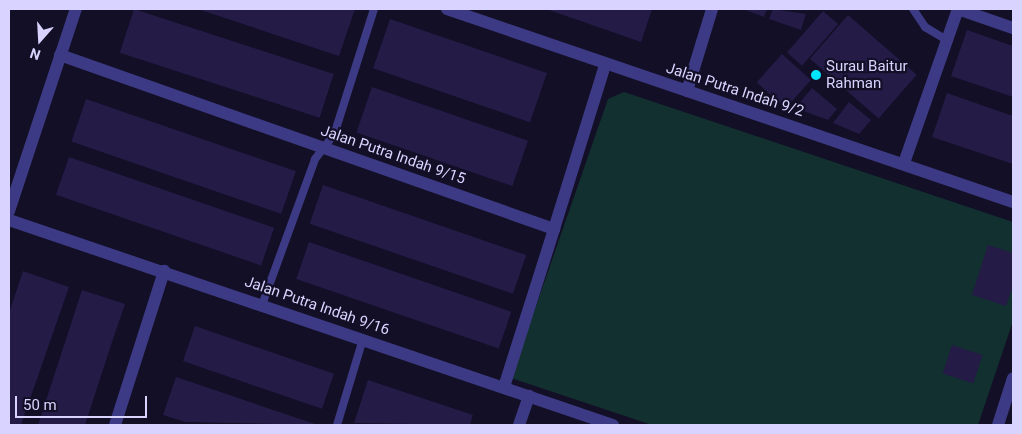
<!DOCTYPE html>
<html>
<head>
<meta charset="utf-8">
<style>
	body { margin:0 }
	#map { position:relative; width:1022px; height:434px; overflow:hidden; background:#130f26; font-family:Roboto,sans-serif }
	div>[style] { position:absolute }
	.green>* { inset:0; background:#12302f }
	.building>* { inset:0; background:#241b47; transform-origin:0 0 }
	.service>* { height:8px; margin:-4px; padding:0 4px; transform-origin:4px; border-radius:4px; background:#3d3a85 }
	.minor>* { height:12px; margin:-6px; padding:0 6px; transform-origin:6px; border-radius:6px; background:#3d3a85 }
	.dots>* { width:14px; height:14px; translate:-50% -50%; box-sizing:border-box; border:2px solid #130f26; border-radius:50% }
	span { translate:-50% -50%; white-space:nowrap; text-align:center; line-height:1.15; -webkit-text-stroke:4.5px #130f26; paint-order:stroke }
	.poi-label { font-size:15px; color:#d9d4ff }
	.left { translate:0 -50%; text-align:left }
	.street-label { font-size:15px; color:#d9d4ff }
	.frame { position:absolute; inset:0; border:10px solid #d9d4ff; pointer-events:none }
	.north { position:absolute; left:15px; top:15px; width:50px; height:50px; -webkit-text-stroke:4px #130f26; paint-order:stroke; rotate:199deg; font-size:14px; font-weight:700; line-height:20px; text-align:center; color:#d9d4ff }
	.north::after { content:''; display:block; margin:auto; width:18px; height:22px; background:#d9d4ff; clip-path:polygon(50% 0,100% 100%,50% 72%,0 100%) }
	.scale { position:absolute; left:15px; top:396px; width:132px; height:22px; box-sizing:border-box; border:2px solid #d9d4ff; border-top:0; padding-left:6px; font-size:15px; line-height:18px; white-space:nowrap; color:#d9d4ff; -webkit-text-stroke:4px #130f26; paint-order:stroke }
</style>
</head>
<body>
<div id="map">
	<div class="green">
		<div style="clip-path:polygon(624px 92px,1013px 222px,1013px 321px,978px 425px,652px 425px,511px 378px,608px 99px)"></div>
	</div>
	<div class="building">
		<div style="left:134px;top:9px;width:210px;height:46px;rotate:18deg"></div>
		<div style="clip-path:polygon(198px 9px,355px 9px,339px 56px)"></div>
		<div style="clip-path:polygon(546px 9px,652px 9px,641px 42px)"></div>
		<div style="clip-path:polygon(743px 9px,767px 9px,764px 17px)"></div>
		<div style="clip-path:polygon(773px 9px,806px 14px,801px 30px,769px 19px)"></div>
		<div style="left:823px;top:11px;width:20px;height:55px;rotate:41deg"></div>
		<div style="left:848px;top:15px;width:91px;height:58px;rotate:41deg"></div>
		<div style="left:390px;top:19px;width:166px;height:52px;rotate:19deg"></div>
		<div style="clip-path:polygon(967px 30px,1013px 46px,1013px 97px,951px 76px)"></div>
		<div style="left:782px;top:54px;width:39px;height:38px;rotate:42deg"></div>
		<div style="left:372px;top:87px;width:165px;height:48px;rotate:19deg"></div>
		<div style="clip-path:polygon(812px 88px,837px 109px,828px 120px,795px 108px)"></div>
		<div style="clip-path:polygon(947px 93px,1013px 116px,1013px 164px,932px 137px)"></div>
		<div style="left:86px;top:99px;width:222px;height:45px;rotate:19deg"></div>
		<div style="clip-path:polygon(849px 102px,871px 120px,859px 134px,833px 123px)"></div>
		<div style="left:69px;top:157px;width:217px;height:40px;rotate:19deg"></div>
		<div style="left:323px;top:185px;width:215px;height:41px;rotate:19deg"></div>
		<div style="left:309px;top:242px;width:214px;height:39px;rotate:19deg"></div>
		<div style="clip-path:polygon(988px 245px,1013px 253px,1013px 286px,1006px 306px,972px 295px)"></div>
		<div style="clip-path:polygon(23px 271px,69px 287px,21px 425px,9px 425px,9px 313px)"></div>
		<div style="clip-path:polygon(82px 290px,125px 304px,112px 342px,85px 425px,38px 425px)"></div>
		<div style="left:195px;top:326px;width:147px;height:37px;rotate:19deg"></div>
		<div style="left:952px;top:345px;width:32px;height:30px;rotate:18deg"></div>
		<div style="clip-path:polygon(176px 377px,297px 418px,318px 425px,185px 422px,163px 415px)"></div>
		<div style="clip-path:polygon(368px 380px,473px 415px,470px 425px,354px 423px)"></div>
	</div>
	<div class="service">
		<div style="left:913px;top:9px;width:22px;rotate:56deg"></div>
		<div style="left:925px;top:27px;width:26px;rotate:31deg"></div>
		<div style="left:262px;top:305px;width:155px;rotate:-70deg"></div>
		<div style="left:315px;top:159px;width:31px;rotate:-52deg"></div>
		<div style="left:334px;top:135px;width:132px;rotate:-72.4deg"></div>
		<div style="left:337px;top:425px;width:90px;rotate:-73.2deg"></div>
	</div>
	<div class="minor">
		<div style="left:447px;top:9px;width:598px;rotate:18.83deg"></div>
		<div style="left:958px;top:9px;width:58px;rotate:19.1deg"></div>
		<div style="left:60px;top:55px;width:524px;rotate:19.4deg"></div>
		<div style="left:554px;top:229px;width:172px;rotate:-72.7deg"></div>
		<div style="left:687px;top:91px;width:86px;rotate:-73deg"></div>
		<div style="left:904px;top:163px;width:163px;rotate:-70.7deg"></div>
		<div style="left:9px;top:211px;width:213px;rotate:-71.7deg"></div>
		<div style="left:9px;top:220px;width:638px;rotate:18.75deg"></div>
		<div style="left:504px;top:387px;width:166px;rotate:-72.4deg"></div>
		<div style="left:115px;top:425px;width:162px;rotate:-72.3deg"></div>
		<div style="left:519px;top:425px;width:31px;rotate:-71deg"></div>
		<div style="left:998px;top:425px;width:49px;rotate:-72.3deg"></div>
	</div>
	<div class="dots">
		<div style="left:816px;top:75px;background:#00e5ff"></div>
	</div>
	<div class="poi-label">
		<span class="left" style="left:826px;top:75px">Surau Baitur<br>Rahman</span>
	</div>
	<div class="street-label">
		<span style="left:735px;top:90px;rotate:18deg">Jalan Putra Indah 9/2</span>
		<span style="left:393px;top:155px;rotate:19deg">Jalan Putra Indah 9/15</span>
		<span style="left:317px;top:306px;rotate:19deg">Jalan Putra Indah 9/16</span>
	</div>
	<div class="frame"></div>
	<div class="north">N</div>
	<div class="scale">50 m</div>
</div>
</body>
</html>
